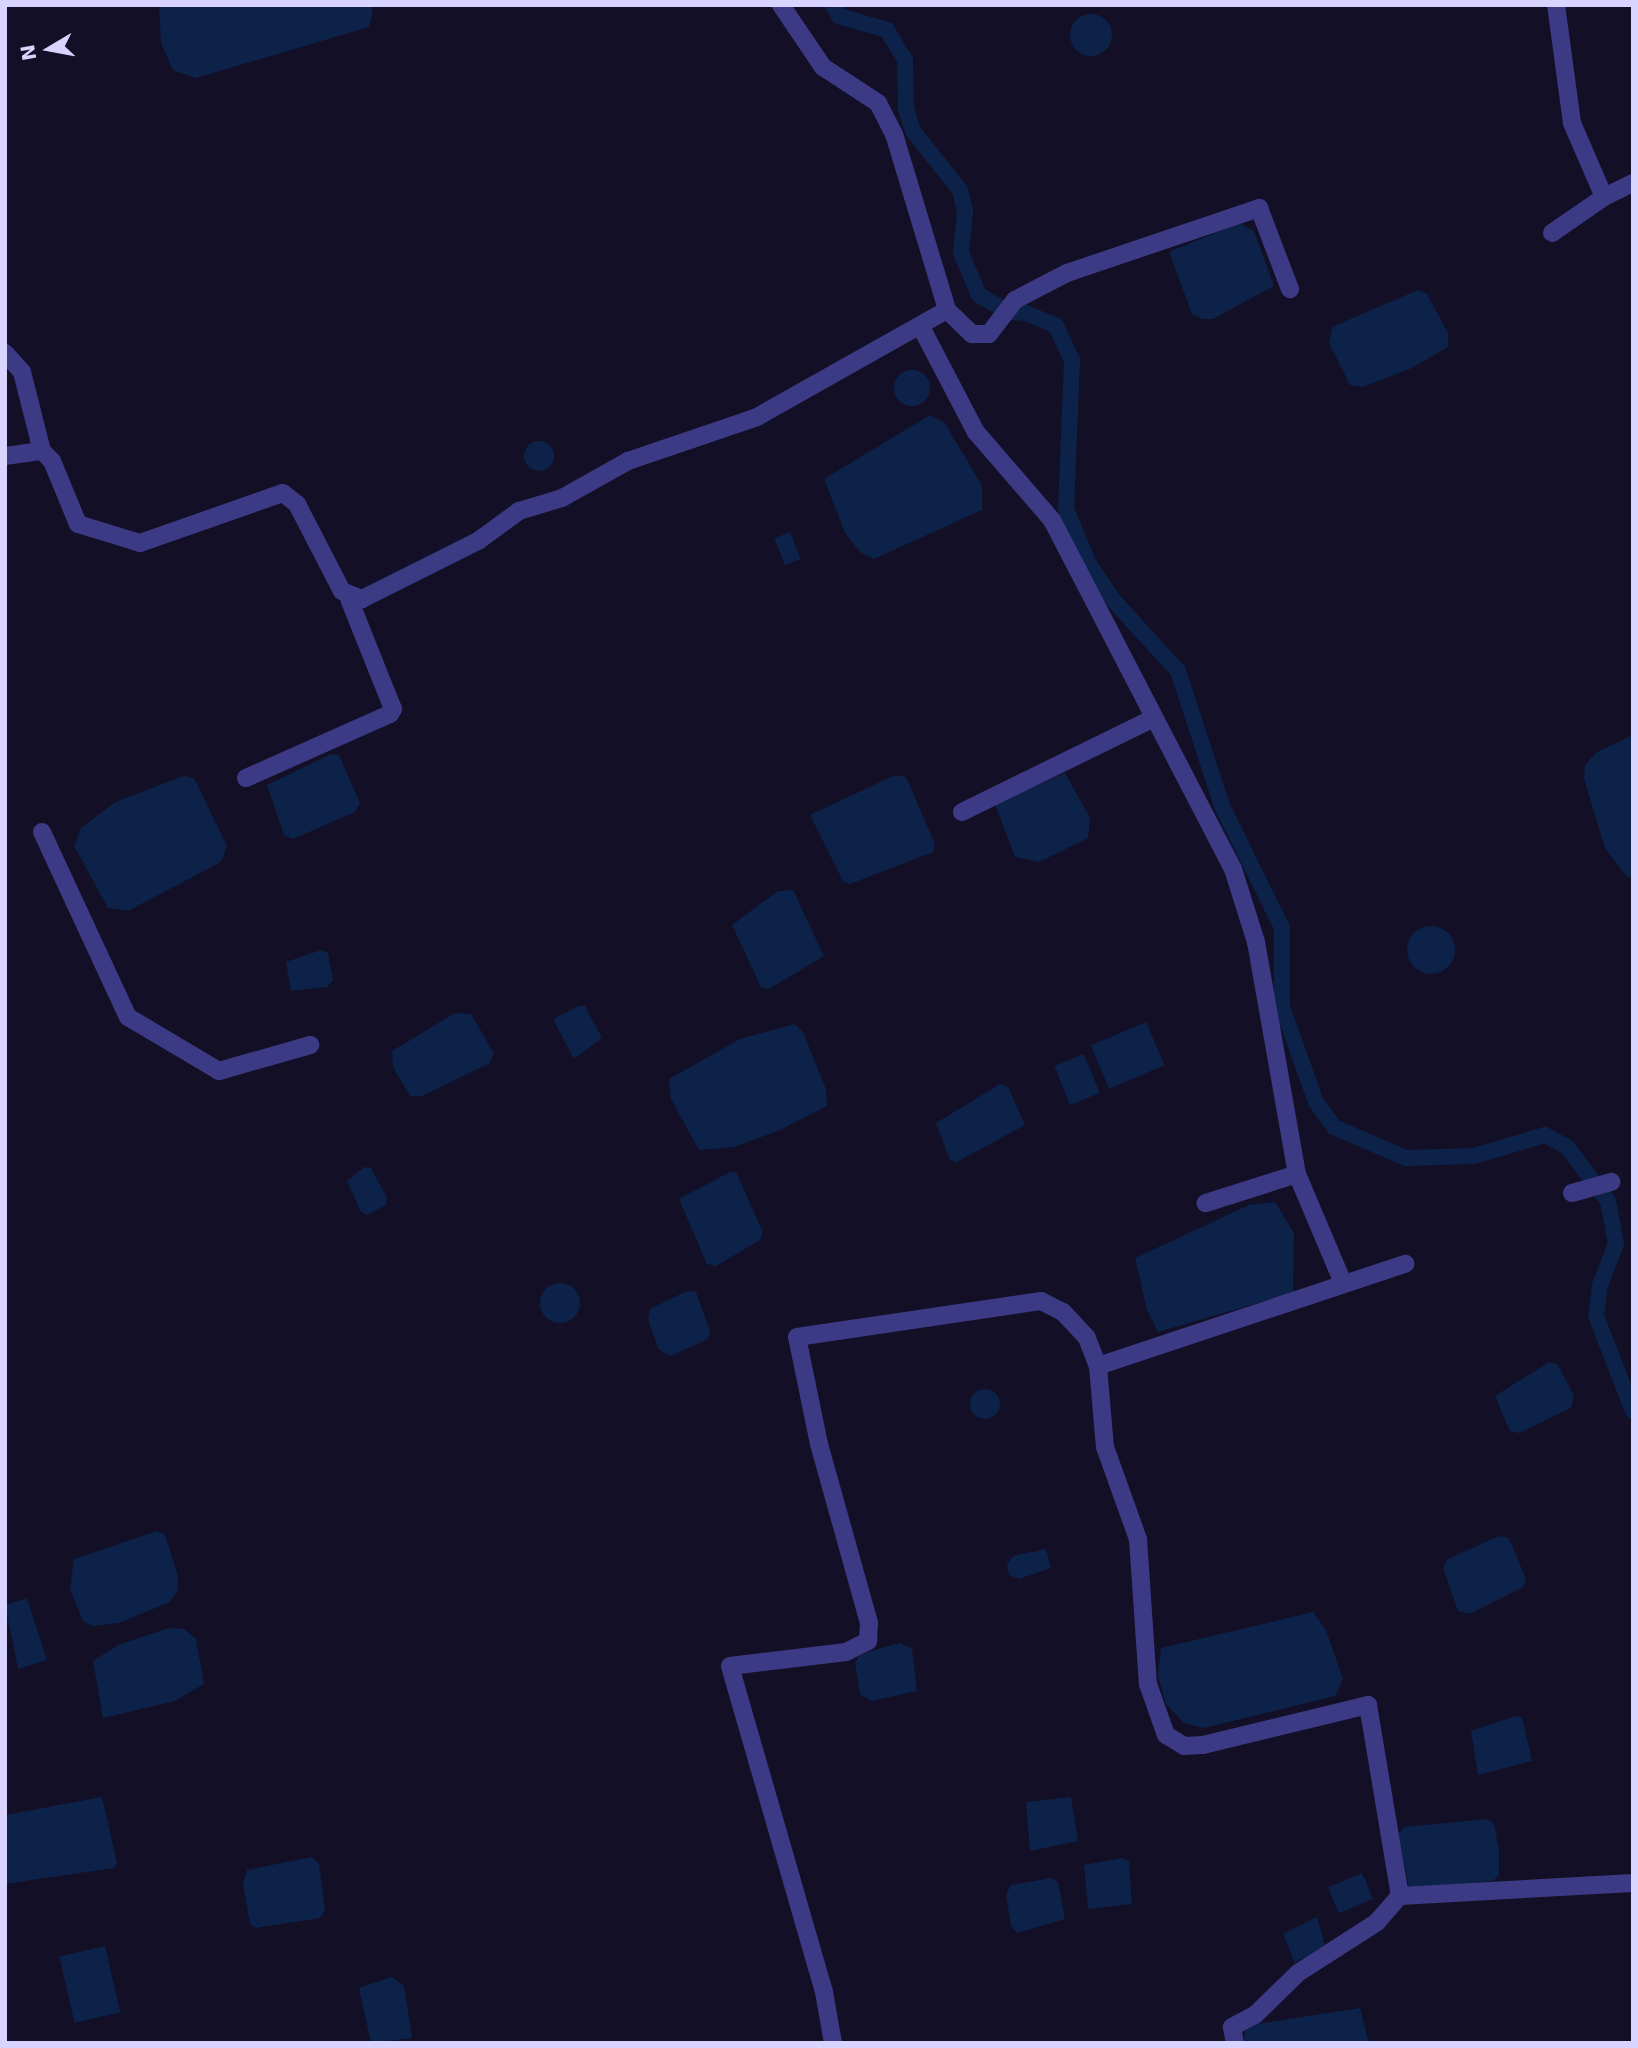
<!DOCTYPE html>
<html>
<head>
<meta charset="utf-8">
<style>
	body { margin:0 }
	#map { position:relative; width:1638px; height:2048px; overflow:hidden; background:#130f26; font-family:"DejaVu Sans",sans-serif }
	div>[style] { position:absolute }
	.water>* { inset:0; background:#0c2248; transform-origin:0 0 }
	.round { border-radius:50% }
	.canal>* { height:16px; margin:-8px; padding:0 8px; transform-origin:8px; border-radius:8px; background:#0c2248 }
	.minor>* { height:18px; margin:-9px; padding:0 9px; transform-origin:9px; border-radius:9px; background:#3d3a85 }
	span { translate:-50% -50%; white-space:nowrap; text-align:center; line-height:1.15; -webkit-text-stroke:6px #130f26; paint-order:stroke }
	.frame { position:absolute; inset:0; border:7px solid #d9d4ff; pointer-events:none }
	.north { position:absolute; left:14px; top:14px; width:70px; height:70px; -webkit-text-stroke:5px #130f26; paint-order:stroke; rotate:260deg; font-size:19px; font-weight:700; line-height:28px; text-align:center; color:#d9d4ff }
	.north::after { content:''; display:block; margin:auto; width:24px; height:32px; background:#d9d4ff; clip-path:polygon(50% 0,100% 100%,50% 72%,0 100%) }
</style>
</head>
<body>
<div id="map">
	<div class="water">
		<div style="clip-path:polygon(159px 5px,370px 5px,373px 11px,369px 27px,196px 78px,173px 70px,161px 43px)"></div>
		<div class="round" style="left:1070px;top:14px;width:42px;height:42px"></div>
		<div style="clip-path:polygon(1239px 223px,1254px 231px,1274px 286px,1213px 319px,1202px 319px,1192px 314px,1169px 252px)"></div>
		<div style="clip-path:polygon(1418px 290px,1427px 294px,1448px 333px,1448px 347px,1412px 368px,1363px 387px,1350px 385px,1329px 343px,1332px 327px)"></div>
		<div class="round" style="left:894px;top:370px;width:36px;height:36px"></div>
		<div style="clip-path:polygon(930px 415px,945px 423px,982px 486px,982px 510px,874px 559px,861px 553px,845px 533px,824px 479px)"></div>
		<div class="round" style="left:524px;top:441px;width:30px;height:30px"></div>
		<div style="left:790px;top:532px;width:29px;height:17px;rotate:68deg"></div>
		<div style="clip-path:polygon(1633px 735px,1633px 876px,1627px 877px,1605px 848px,1584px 779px,1585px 765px,1597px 752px)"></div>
		<div style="clip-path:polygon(331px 754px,339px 755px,360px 803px,355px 812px,293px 839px,284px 835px,267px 785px)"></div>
		<div style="clip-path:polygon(1065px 773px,1090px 818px,1088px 838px,1039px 862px,1015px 857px,995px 804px)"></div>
		<div style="clip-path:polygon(895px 775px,906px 777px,935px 844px,933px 852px,850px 884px,843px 881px,810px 815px)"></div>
		<div style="clip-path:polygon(184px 776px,194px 778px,227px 846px,221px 862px,128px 911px,108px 908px,74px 846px,81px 828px,115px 802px)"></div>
		<div style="clip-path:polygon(793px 890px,824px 956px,769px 989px,761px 987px,732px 925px,778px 891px)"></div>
		<div class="round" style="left:1407px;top:926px;width:48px;height:48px"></div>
		<div style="clip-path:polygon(321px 950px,328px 953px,333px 980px,327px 987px,291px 991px,286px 962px)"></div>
		<div style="clip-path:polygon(579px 1006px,585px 1006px,602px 1038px,574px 1059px,553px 1019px)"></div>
		<div style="clip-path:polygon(455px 1013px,471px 1014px,494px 1053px,490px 1063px,422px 1096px,410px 1096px,393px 1067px,392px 1051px)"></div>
		<div style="left:1146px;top:1022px;width:47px;height:60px;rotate:67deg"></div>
		<div style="clip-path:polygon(794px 1024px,803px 1032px,826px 1089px,827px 1106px,778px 1131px,734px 1147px,699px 1150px,671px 1099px,669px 1079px,740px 1039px)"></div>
		<div style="left:1084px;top:1054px;width:42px;height:32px;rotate:68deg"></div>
		<div style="clip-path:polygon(1000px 1084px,1008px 1087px,1025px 1125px,957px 1162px,950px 1160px,936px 1123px)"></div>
		<div style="clip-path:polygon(364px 1167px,371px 1168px,387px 1198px,386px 1205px,367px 1215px,361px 1212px,347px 1181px)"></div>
		<div style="clip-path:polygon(730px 1172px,736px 1172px,763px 1232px,760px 1240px,716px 1266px,707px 1264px,679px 1199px)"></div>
		<div style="clip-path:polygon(1275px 1202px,1294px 1233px,1293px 1293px,1158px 1332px,1147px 1310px,1135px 1258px,1249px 1205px)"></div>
		<div class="round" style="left:540px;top:1283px;width:40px;height:40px"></div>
		<div style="clip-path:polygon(687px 1291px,696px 1292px,710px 1331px,708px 1339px,671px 1356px,659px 1350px,648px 1320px,650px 1309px)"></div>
		<div style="clip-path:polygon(1549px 1362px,1558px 1365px,1574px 1396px,1571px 1408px,1519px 1433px,1510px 1431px,1495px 1396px)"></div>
		<div class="round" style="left:970px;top:1389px;width:30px;height:30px"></div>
		<div style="clip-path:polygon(157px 1531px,165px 1535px,178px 1576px,178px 1590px,170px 1602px,119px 1623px,93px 1626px,83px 1621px,70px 1589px,74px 1559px)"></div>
		<div style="clip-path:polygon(1499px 1536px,1509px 1538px,1526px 1579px,1523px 1587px,1470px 1614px,1458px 1611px,1443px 1568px,1448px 1559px)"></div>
		<div style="clip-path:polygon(1046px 1549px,1051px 1568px,1019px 1579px,1009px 1575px,1007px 1564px,1013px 1556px)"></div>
		<div style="clip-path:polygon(27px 1598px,47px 1660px,18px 1669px,5px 1605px)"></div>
		<div style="clip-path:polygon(1313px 1612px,1326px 1630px,1343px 1679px,1335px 1696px,1204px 1728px,1184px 1723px,1166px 1704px,1158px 1676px,1161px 1648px)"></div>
		<div style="clip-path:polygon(169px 1628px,184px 1629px,196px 1639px,204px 1684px,175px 1701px,103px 1718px,93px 1661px,118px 1645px)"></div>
		<div style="clip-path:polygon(900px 1643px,912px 1649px,917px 1691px,871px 1701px,860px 1694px,855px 1663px,860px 1654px)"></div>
		<div style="clip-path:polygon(1516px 1716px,1522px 1717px,1532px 1761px,1478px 1775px,1471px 1731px)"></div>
		<div style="clip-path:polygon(102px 1797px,117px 1863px,114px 1868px,5px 1884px,5px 1815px)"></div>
		<div style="clip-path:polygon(1071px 1797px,1078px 1841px,1030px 1851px,1026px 1802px)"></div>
		<div style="clip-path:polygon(1487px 1819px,1494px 1824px,1499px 1850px,1499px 1875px,1493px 1881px,1409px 1888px,1398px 1834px,1404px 1827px)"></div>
		<div style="clip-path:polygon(312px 1857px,319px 1864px,325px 1910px,320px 1918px,256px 1928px,250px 1924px,243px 1884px,247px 1870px)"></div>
		<div style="clip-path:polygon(1123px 1858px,1129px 1861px,1132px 1904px,1088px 1909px,1084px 1865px)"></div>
		<div style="left:1362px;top:1873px;width:28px;height:37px;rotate:67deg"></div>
		<div style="clip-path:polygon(1051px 1878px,1058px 1882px,1065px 1919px,1017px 1933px,1011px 1926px,1006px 1894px,1011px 1885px)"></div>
		<div style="clip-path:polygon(1317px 1917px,1325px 1945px,1295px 1963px,1283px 1934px)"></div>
		<div style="left:105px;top:1946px;width:68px;height:47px;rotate:77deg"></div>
		<div style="clip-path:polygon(392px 1977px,404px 1986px,412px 2038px,371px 2043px,359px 1988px)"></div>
		<div style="clip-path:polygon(1360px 2008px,1369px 2043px,1244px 2043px,1245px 2026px)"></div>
	</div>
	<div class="canal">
		<div style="left:833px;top:5px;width:13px;rotate:61deg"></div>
		<div style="left:839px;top:16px;width:50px;rotate:16.3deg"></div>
		<div style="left:887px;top:30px;width:35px;rotate:59deg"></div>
		<div style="left:905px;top:60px;width:49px;rotate:88.8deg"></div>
		<div style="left:906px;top:109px;width:23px;rotate:72deg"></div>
		<div style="left:913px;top:131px;width:75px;rotate:51.5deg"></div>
		<div style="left:960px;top:190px;width:23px;rotate:77deg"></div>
		<div style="left:965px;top:212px;width:41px;rotate:95.6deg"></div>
		<div style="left:961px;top:253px;width:46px;rotate:66.8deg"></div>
		<div style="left:979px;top:295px;width:34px;rotate:30deg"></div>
		<div style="left:1008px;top:312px;width:18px;rotate:3deg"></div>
		<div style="left:1026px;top:313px;width:33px;rotate:23deg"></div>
		<div style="left:1056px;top:326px;width:38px;rotate:65deg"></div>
		<div style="left:1072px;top:360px;width:149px;rotate:92.3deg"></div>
		<div style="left:1066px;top:509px;width:60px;rotate:67.3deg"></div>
		<div style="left:1089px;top:564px;width:45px;rotate:56deg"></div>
		<div style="left:1114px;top:601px;width:95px;rotate:47.6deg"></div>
		<div style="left:1178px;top:671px;width:142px;rotate:71.9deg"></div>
		<div style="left:1222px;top:806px;width:136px;rotate:63.8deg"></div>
		<div style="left:1282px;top:928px;width:79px;rotate:90deg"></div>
		<div style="left:1282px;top:1007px;width:101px;rotate:70.3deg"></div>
		<div style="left:1316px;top:1102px;width:31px;rotate:54deg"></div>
		<div style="left:1334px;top:1127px;width:78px;rotate:23.3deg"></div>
		<div style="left:1406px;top:1158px;width:68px;rotate:-1.7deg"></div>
		<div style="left:1474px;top:1156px;width:74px;rotate:-16.5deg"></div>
		<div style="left:1545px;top:1135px;width:26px;rotate:29deg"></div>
		<div style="left:1568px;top:1148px;width:66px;rotate:53deg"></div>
		<div style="left:1608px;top:1201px;width:44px;rotate:79.5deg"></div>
		<div style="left:1616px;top:1244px;width:44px;rotate:111.3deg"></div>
		<div style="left:1600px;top:1285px;width:31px;rotate:97deg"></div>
		<div style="left:1596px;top:1316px;width:102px;rotate:68.7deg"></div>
	</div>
	<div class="minor">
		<div style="left:781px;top:5px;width:75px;rotate:55.9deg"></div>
		<div style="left:823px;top:67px;width:66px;rotate:33.2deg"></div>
		<div style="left:878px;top:103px;width:35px;rotate:63deg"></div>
		<div style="left:894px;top:134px;width:184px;rotate:73.2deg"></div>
		<div style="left:947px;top:310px;width:35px;rotate:44deg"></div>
		<div style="left:972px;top:334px;width:17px"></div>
		<div style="left:989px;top:334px;width:43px;rotate:-52.6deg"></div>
		<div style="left:1015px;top:300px;width:59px;rotate:-27.4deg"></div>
		<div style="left:1067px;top:273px;width:203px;rotate:-18.7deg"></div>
		<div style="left:1259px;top:208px;width:87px;rotate:69.1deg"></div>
		<div style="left:1604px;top:197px;width:32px;rotate:-26deg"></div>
		<div style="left:1552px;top:233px;width:63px;rotate:-34.7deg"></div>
		<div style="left:1604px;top:197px;width:81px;rotate:-113.4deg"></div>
		<div style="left:1572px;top:123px;width:119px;rotate:-97.7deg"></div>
		<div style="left:921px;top:327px;width:119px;rotate:62.4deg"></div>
		<div style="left:976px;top:432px;width:116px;rotate:49.2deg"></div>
		<div style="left:1052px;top:520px;width:393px;rotate:62.6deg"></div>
		<div style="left:1233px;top:869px;width:77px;rotate:72.5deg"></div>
		<div style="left:1256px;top:942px;width:236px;rotate:80deg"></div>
		<div style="left:1297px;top:1174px;width:96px;rotate:162.3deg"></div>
		<div style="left:5px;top:353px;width:25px;rotate:48deg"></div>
		<div style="left:22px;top:372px;width:81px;rotate:75.8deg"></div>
		<div style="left:5px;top:456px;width:37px;rotate:-8deg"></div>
		<div style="left:42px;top:451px;width:14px;rotate:45deg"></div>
		<div style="left:52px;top:461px;width:68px;rotate:67.6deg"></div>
		<div style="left:78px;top:524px;width:65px;rotate:17deg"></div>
		<div style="left:140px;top:543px;width:151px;rotate:-19.3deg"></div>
		<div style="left:283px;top:493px;width:18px;rotate:38deg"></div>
		<div style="left:297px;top:504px;width:98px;rotate:62.7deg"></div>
		<div style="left:342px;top:591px;width:22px;rotate:22deg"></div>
		<div style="left:362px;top:599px;width:130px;rotate:-26.6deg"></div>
		<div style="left:478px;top:541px;width:51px;rotate:-36.2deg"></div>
		<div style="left:519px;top:511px;width:45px;rotate:-16.8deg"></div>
		<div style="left:562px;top:498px;width:76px;rotate:-29.3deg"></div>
		<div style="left:628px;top:461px;width:136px;rotate:-18.8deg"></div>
		<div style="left:757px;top:417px;width:218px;rotate:-29.4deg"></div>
		<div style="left:246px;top:778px;width:158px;rotate:-24deg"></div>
		<div style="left:390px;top:714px;width:6px;rotate:-59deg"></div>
		<div style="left:393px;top:709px;width:118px;rotate:-111.8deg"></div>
		<div style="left:962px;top:812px;width:214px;rotate:-26.1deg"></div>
		<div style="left:42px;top:832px;width:204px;rotate:65.1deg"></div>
		<div style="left:128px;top:1017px;width:106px;rotate:30.7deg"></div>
		<div style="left:219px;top:1071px;width:95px;rotate:-15.9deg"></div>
		<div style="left:1297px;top:1174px;width:118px;rotate:67.1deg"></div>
		<div style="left:1572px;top:1193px;width:41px;rotate:-15.8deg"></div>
		<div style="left:1098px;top:1366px;width:324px;rotate:-18.4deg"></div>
		<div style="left:833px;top:2043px;width:52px;rotate:-100deg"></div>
		<div style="left:824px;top:1992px;width:339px;rotate:-106.1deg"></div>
		<div style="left:730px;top:1666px;width:117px;rotate:-6.9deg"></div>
		<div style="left:846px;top:1652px;width:25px;rotate:-27deg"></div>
		<div style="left:868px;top:1641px;width:18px;rotate:-87deg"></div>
		<div style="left:869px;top:1623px;width:186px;rotate:-105.6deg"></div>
		<div style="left:819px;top:1444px;width:109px;rotate:-101.6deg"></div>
		<div style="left:797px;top:1337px;width:247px;rotate:-8.4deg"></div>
		<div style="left:1041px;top:1301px;width:25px;rotate:27deg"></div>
		<div style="left:1063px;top:1312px;width:35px;rotate:47deg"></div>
		<div style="left:1087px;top:1338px;width:30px;rotate:69deg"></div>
		<div style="left:1098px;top:1366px;width:81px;rotate:85.1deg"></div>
		<div style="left:1105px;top:1447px;width:98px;rotate:70.3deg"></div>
		<div style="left:1138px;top:1539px;width:145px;rotate:86.1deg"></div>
		<div style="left:1148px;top:1684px;width:54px;rotate:70.6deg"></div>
		<div style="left:1166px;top:1735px;width:21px;rotate:31deg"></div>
		<div style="left:1184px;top:1746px;width:19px;rotate:-3deg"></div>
		<div style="left:1203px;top:1745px;width:170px;rotate:-13.6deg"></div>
		<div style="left:1368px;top:1705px;width:194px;rotate:80.5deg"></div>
		<div style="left:1400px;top:1896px;width:233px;rotate:-3.2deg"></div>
		<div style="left:1235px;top:2043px;width:16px;rotate:-101deg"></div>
		<div style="left:1232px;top:2027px;width:26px;rotate:-28deg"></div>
		<div style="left:1255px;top:2015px;width:60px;rotate:-44.3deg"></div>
		<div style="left:1298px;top:1973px;width:94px;rotate:-32.8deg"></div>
		<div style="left:1377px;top:1922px;width:35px;rotate:-49deg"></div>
	</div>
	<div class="frame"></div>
	<div class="north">N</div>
</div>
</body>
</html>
